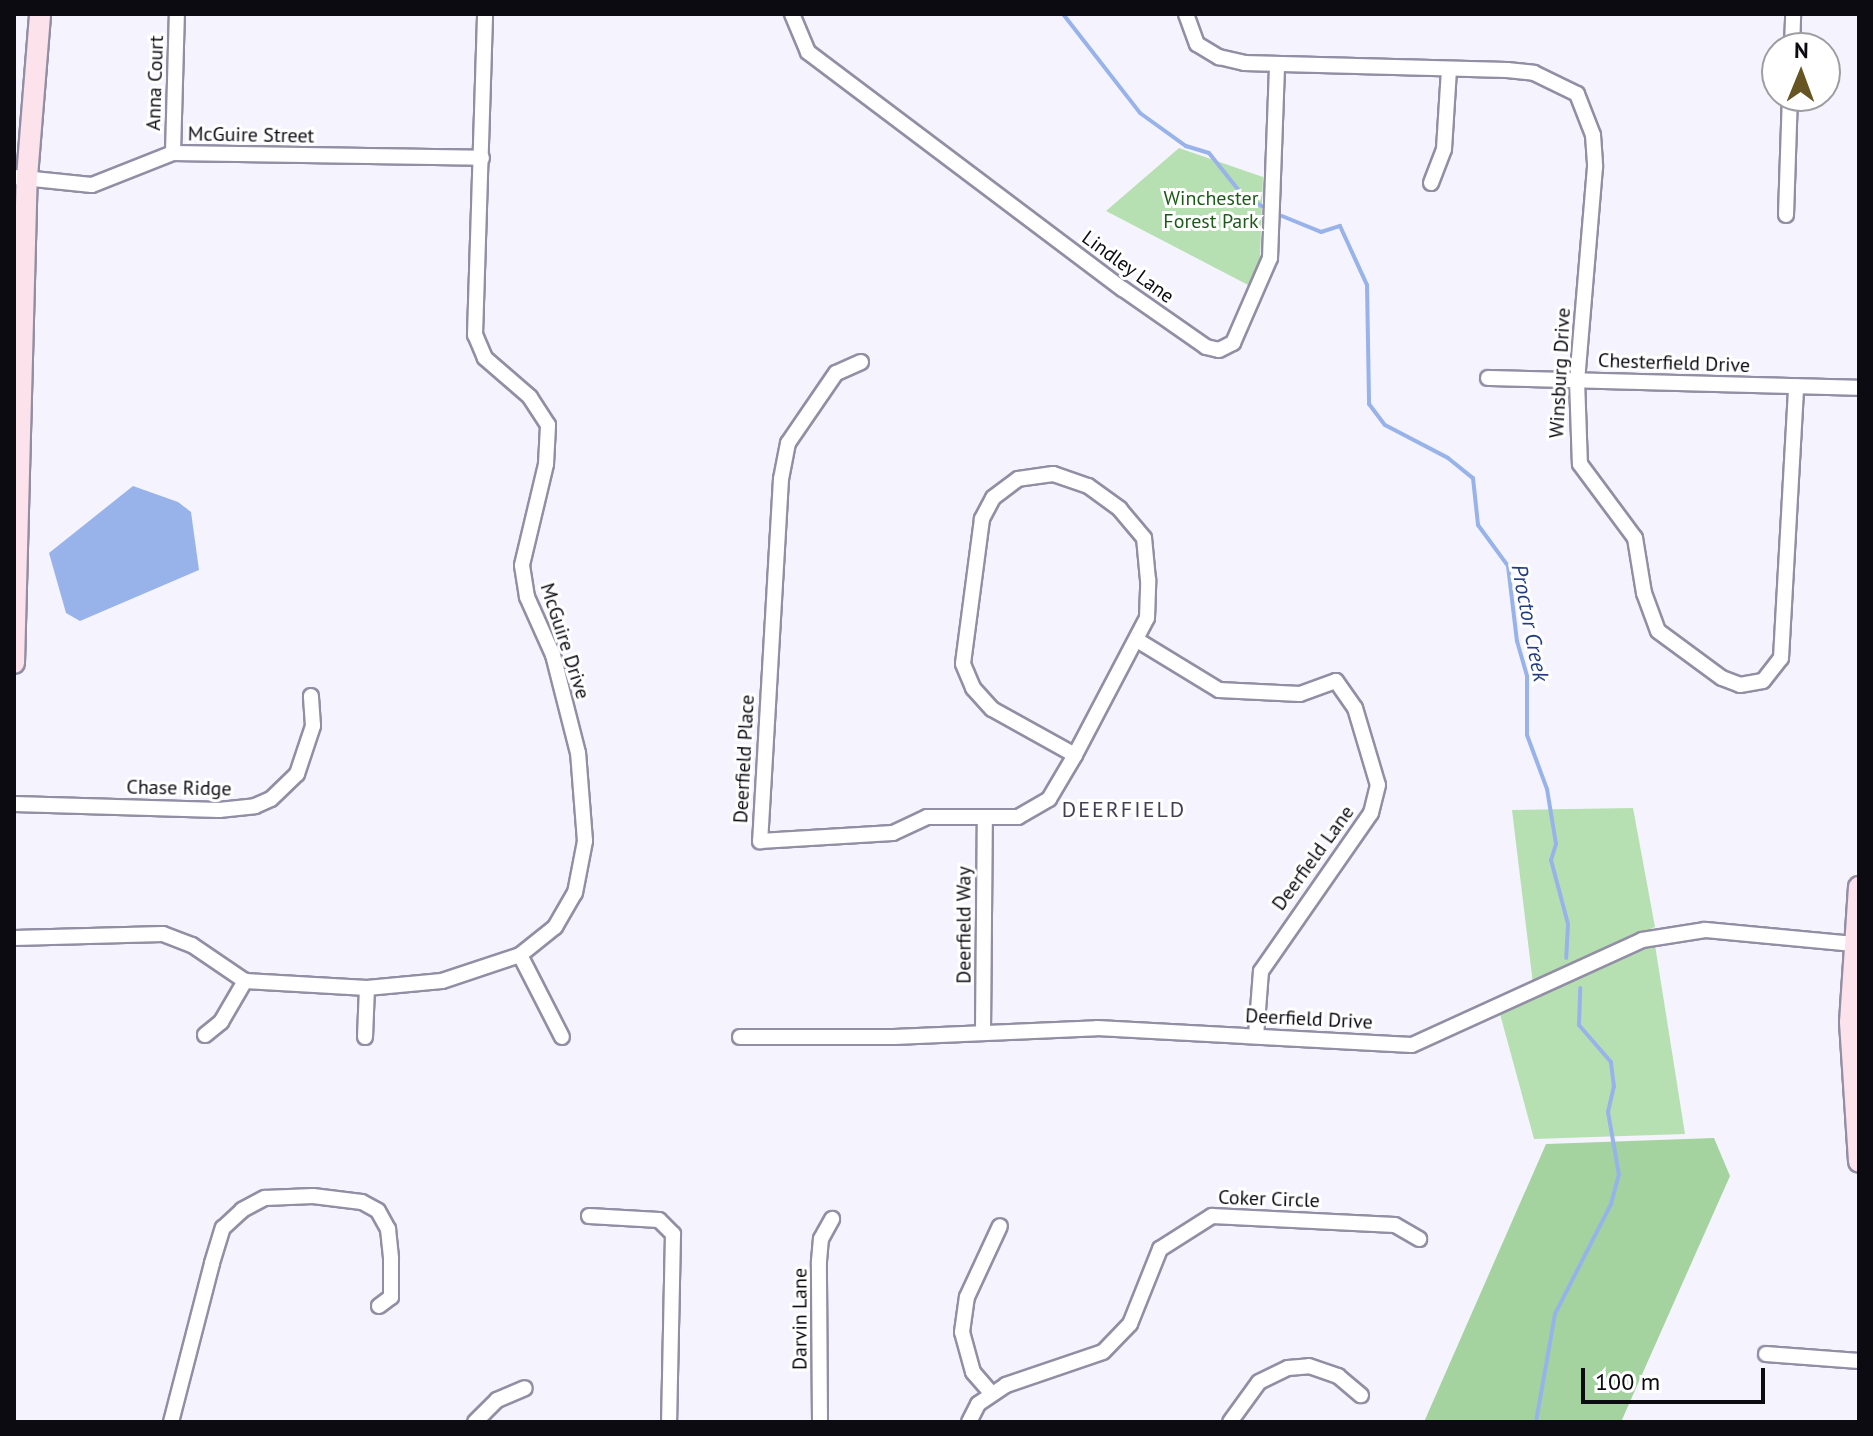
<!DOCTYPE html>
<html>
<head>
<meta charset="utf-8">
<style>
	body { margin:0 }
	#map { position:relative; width:1873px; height:1436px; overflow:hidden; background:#f5f4fe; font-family:"PT Sans",sans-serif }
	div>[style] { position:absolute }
	.green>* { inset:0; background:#b7e0b2 }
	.forest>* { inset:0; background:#a4d39f }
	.water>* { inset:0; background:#98b3ea }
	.stream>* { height:4px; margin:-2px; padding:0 2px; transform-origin:2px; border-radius:2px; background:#98b3ea }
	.roads { filter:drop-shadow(2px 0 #928ea4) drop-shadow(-2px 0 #928ea4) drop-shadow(0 2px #928ea4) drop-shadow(0 -2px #928ea4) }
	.street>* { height:14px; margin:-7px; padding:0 7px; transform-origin:7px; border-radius:7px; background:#fff }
	.secondary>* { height:20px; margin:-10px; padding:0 10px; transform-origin:10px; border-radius:10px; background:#fce2ea }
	span { translate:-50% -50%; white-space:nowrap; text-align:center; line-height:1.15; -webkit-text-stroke:6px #fff; paint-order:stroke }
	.street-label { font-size:20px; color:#0c0b12 }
	.park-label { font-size:20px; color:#1d5a19 }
	.water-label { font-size:22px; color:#213d7e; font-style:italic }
	.neighbourhood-label { font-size:22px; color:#423f52; letter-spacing:2px }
	.frame { position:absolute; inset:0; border:16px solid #0c0b12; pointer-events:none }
	.north { position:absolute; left:1761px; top:32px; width:80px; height:80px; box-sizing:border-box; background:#fff; border:2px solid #9e9da0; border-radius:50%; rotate:1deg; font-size:22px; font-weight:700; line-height:32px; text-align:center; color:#0c0b12 }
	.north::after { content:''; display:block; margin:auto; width:28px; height:36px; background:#652; clip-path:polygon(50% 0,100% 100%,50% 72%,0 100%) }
	.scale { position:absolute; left:1581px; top:1368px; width:184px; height:36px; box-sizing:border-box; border:4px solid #0c0b12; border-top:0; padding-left:10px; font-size:24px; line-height:28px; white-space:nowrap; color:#0c0b12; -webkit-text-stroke:6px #fff; paint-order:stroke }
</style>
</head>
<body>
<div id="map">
	<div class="green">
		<div style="clip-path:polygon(1179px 148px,1263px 177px,1260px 258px,1250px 286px,1106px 211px)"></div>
		<div style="clip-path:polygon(1633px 808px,1655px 927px,1533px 984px,1512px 810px)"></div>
		<div style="clip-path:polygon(1655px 945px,1685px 1134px,1534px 1139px,1500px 1014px)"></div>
	</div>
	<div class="forest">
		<div style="clip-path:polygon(1714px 1138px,1730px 1176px,1621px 1422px,1424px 1422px,1546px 1144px)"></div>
	</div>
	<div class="water">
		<div style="clip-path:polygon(133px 486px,178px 502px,191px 512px,199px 570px,80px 621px,66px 613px,49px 553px)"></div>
	</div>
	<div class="stream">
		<div style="left:1063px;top:14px;width:125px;rotate:52.1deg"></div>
		<div style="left:1140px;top:113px;width:57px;rotate:35.7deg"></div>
		<div style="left:1186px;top:146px;width:24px;rotate:17deg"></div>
		<div style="left:1209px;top:153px;width:56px;rotate:51.5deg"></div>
		<div style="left:1244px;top:197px;width:20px;rotate:27deg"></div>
		<div style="left:1282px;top:216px;width:42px;rotate:22.3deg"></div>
		<div style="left:1321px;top:232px;width:20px;rotate:-18deg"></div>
		<div style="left:1340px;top:226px;width:65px;rotate:65.4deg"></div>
		<div style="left:1367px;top:285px;width:119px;rotate:89deg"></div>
		<div style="left:1369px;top:404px;width:26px;rotate:53deg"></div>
		<div style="left:1385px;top:425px;width:71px;rotate:27.6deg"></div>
		<div style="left:1448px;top:458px;width:32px;rotate:39deg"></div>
		<div style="left:1473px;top:478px;width:47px;rotate:83.9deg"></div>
		<div style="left:1478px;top:525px;width:51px;rotate:53.8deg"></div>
		<div style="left:1508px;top:566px;width:76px;rotate:83.2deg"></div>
		<div style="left:1517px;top:641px;width:37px;rotate:74deg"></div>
		<div style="left:1527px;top:677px;width:58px;rotate:90deg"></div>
		<div style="left:1527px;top:735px;width:58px;rotate:69.7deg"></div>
		<div style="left:1547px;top:789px;width:56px;rotate:80.7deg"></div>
		<div style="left:1556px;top:844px;width:17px;rotate:107deg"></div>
		<div style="left:1551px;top:860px;width:66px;rotate:75.1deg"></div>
		<div style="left:1568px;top:924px;width:34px;rotate:93deg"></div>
		<div style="left:1536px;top:1422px;width:110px;rotate:-80deg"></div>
		<div style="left:1555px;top:1314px;width:123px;rotate:-63deg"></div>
		<div style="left:1611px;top:1204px;width:30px;rotate:-75deg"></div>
		<div style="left:1619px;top:1175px;width:64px;rotate:-99.9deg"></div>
		<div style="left:1608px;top:1112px;width:26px;rotate:-77deg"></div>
		<div style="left:1614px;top:1087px;width:25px;rotate:-97deg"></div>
		<div style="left:1611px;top:1062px;width:49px;rotate:-130.9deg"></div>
		<div style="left:1579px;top:1025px;width:37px;rotate:-88deg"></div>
	</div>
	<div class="roads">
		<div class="street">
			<div style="left:792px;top:14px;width:41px;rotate:67.2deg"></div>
			<div style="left:808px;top:52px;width:394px;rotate:37deg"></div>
			<div style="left:1123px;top:289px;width:101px;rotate:34.9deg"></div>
			<div style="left:1206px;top:347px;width:13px;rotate:13deg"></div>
			<div style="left:1219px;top:350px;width:16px;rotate:-27deg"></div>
			<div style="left:1233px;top:343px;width:93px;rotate:-66.5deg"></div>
			<div style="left:1270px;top:258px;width:194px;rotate:-87.9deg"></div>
			<div style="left:1186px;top:14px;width:32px;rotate:70deg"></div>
			<div style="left:1197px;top:44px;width:26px;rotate:31deg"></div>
			<div style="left:1219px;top:57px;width:26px;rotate:13deg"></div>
			<div style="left:1244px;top:63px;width:263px;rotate:1.5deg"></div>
			<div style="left:1507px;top:70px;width:27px;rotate:6deg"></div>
			<div style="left:1534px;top:73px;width:48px;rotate:26deg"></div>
			<div style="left:1577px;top:94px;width:44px;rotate:68.7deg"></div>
			<div style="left:1593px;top:135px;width:32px;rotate:86deg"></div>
			<div style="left:1595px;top:167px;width:214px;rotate:94.8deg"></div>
			<div style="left:1577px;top:380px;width:84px;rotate:88deg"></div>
			<div style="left:1580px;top:464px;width:92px;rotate:53.4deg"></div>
			<div style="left:1635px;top:538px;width:56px;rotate:80.7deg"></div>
			<div style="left:1644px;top:593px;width:40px;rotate:69.8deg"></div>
			<div style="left:1658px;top:631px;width:79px;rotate:36.3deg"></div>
			<div style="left:1722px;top:678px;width:19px;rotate:21deg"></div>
			<div style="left:1740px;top:685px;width:23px;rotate:-10deg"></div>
			<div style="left:1763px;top:681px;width:29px;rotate:-52deg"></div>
			<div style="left:1781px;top:658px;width:272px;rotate:-86.8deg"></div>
			<div style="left:1792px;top:48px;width:34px;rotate:-88deg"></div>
			<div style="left:173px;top:153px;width:139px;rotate:-88.4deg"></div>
			<div style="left:14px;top:177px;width:78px;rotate:5.9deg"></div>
			<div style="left:92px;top:185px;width:87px;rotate:-21.6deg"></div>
			<div style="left:173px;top:153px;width:309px;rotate:0.9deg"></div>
			<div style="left:1431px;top:183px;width:36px;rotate:-69deg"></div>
			<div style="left:1444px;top:149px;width:80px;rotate:-86.4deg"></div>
			<div style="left:1786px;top:215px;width:119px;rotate:-88.1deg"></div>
			<div style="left:861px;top:362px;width:27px;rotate:156deg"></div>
			<div style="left:836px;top:373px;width:85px;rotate:124.4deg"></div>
			<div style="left:788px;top:443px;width:37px;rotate:101deg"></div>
			<div style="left:781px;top:479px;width:363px;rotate:93.3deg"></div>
			<div style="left:760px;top:841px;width:133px;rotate:-3.4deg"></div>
			<div style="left:893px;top:833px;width:38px;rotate:-25deg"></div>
			<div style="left:927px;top:817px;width:91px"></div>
			<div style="left:1018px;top:817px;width:36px;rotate:-30deg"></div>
			<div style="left:1049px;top:799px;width:51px;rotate:-59.4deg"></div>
			<div style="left:1075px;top:755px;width:155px;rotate:-62.3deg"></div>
			<div style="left:1147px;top:618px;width:38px;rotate:-88deg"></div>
			<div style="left:1148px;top:580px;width:42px;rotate:-95.4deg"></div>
			<div style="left:1144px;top:538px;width:38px;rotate:-130deg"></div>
			<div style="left:1120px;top:509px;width:39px;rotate:-144deg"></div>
			<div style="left:1088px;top:486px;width:37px;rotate:-161deg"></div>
			<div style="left:1053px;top:474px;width:35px;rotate:172deg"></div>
			<div style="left:1018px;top:479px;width:31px;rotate:143deg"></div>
			<div style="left:993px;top:498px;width:24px;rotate:118deg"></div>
			<div style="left:982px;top:519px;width:146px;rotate:97.5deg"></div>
			<div style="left:963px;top:664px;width:26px;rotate:67deg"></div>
			<div style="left:973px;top:688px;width:28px;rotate:48deg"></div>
			<div style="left:992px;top:709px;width:95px;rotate:29deg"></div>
			<div style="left:1488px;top:378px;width:371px;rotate:1.5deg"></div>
			<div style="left:1137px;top:640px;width:96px;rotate:31.4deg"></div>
			<div style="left:1219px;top:690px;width:81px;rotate:2.8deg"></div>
			<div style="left:1300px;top:694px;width:38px;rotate:-20deg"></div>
			<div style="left:1336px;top:681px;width:33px;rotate:55deg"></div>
			<div style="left:1355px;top:708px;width:80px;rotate:73.4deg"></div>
			<div style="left:1378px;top:785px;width:29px;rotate:104deg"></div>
			<div style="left:1371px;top:813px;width:193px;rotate:124.8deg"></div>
			<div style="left:1261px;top:971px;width:65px;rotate:94.4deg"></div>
			<div style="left:14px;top:804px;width:205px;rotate:1.7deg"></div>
			<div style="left:219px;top:810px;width:36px;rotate:-6deg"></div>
			<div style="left:255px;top:806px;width:17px;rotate:-24deg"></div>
			<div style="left:271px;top:799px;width:36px;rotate:-44deg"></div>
			<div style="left:297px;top:774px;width:51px;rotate:-71.6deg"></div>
			<div style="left:313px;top:726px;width:30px;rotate:-94deg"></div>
			<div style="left:14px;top:938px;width:149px;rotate:-1.5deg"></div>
			<div style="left:163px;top:934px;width:31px;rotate:21deg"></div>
			<div style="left:192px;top:945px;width:64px;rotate:34.2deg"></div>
			<div style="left:245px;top:981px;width:122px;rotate:3.3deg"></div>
			<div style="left:367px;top:988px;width:75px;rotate:-5.3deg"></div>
			<div style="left:442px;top:981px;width:82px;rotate:-18.4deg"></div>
			<div style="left:520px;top:955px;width:45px;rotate:-38.7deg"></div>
			<div style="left:555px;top:927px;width:39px;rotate:-60deg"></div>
			<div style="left:575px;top:893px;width:53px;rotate:-79.1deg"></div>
			<div style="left:585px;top:841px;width:88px;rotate:-94.5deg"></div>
			<div style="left:578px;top:753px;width:101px;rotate:-104.3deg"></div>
			<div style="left:553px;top:655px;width:64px;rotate:-114.1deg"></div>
			<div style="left:527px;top:597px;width:32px;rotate:-99deg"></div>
			<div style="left:522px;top:565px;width:104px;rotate:-76.6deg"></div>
			<div style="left:546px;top:464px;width:39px;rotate:-87deg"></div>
			<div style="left:548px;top:425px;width:33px;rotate:-123deg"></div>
			<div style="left:530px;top:397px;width:60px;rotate:-139.1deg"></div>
			<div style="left:485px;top:358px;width:25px;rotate:-113deg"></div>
			<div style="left:475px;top:335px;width:321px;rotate:-88.2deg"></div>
			<div style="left:520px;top:955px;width:92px;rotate:62.9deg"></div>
			<div style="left:983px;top:1031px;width:212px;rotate:-89.5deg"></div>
			<div style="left:205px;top:1035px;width:21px;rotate:-39deg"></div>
			<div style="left:221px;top:1022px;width:48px;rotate:-59.7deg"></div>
			<div style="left:365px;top:1037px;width:49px;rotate:-87.7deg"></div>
			<div style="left:740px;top:1037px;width:154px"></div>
			<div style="left:894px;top:1037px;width:203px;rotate:-2.5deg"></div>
			<div style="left:1097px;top:1028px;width:315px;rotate:3.1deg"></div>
			<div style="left:1412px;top:1045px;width:253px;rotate:-24.5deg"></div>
			<div style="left:1642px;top:940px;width:64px;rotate:-9deg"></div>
			<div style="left:1705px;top:930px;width:148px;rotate:5.4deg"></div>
			<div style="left:589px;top:1216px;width:70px;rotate:3.3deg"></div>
			<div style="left:659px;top:1220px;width:20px;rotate:45deg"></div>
			<div style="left:673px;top:1234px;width:188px;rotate:91.2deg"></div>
			<div style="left:1766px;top:1354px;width:93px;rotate:4.3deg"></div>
			<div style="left:992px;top:1394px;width:29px;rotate:-131deg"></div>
			<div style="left:973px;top:1372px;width:41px;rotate:-105.4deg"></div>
			<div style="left:962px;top:1332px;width:35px;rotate:-82deg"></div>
			<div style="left:967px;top:1297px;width:78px;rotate:-65.1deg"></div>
			<div style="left:171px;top:1422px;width:164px;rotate:-75.5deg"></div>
			<div style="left:212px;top:1263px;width:37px;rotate:-73deg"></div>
			<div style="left:223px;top:1228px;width:26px;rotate:-43deg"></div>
			<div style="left:242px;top:1210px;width:26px;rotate:-28deg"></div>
			<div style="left:265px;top:1198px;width:48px;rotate:-2.4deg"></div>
			<div style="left:313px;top:1196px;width:49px;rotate:7deg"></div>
			<div style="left:362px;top:1202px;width:18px;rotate:29deg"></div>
			<div style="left:378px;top:1211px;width:21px;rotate:61deg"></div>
			<div style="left:388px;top:1229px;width:30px;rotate:84deg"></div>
			<div style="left:391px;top:1259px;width:38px;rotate:90deg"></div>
			<div style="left:391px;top:1297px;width:15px;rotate:143deg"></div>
			<div style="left:475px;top:1422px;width:31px;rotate:-45deg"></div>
			<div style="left:497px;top:1400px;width:30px;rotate:-23deg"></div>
			<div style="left:820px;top:1422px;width:161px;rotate:-90.4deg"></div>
			<div style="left:819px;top:1261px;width:22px;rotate:-85deg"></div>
			<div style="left:821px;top:1239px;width:23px;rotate:-61deg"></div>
			<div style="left:969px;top:1422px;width:20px;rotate:-63deg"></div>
			<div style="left:978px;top:1404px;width:34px;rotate:-34deg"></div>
			<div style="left:1006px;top:1385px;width:102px;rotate:-18.8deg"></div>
			<div style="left:1103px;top:1352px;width:39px;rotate:-46deg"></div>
			<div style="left:1130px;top:1324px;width:81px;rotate:-68.2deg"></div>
			<div style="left:1160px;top:1249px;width:62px;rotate:-32.4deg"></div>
			<div style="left:1212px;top:1216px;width:183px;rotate:2.8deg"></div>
			<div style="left:1395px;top:1225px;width:28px;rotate:30deg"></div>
			<div style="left:1230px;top:1422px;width:49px;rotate:-54.1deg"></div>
			<div style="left:1259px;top:1382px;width:32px;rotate:-26deg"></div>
			<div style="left:1288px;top:1368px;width:21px;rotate:-5deg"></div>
			<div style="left:1309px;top:1366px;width:31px;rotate:19deg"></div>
			<div style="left:1338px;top:1376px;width:30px;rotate:40deg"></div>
		</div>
		<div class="secondary">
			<div style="left:14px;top:663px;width:486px;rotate:-88.5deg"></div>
			<div style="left:27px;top:177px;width:164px;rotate:-85.4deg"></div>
			<div style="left:1859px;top:887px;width:135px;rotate:93.8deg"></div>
			<div style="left:1850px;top:1022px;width:140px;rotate:86.3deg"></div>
		</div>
	</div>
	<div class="street-label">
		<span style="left:155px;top:83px;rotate:-88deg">Anna Court</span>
		<span style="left:251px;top:135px;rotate:1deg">McGuire Street</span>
		<span style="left:1128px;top:267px;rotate:36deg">Lindley Lane</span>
		<span style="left:1674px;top:363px;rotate:2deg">Chesterfield Drive</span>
		<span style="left:1560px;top:373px;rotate:-87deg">Winsburg Drive</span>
		<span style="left:565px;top:641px;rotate:72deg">McGuire Drive</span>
		<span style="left:744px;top:759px;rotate:-87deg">Deerfield Place</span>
		<span style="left:179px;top:788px;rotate:1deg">Chase Ridge</span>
		<span style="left:1313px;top:858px;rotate:-54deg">Deerfield Lane</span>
		<span style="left:964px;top:925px;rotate:-90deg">Deerfield Way</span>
		<span style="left:1309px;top:1019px;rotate:3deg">Deerfield Drive</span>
		<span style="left:1269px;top:1199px;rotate:2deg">Coker Circle</span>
		<span style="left:800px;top:1319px;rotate:-90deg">Darvin Lane</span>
	</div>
	<div class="park-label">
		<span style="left:1211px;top:210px">Winchester<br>Forest Park</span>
	</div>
	<div class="water-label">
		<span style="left:1530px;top:623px;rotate:79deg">Proctor Creek</span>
	</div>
	<div class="neighbourhood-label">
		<span style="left:1124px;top:810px">DEERFIELD</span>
	</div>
	<div class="frame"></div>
	<div class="north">N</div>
	<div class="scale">100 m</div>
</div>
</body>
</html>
